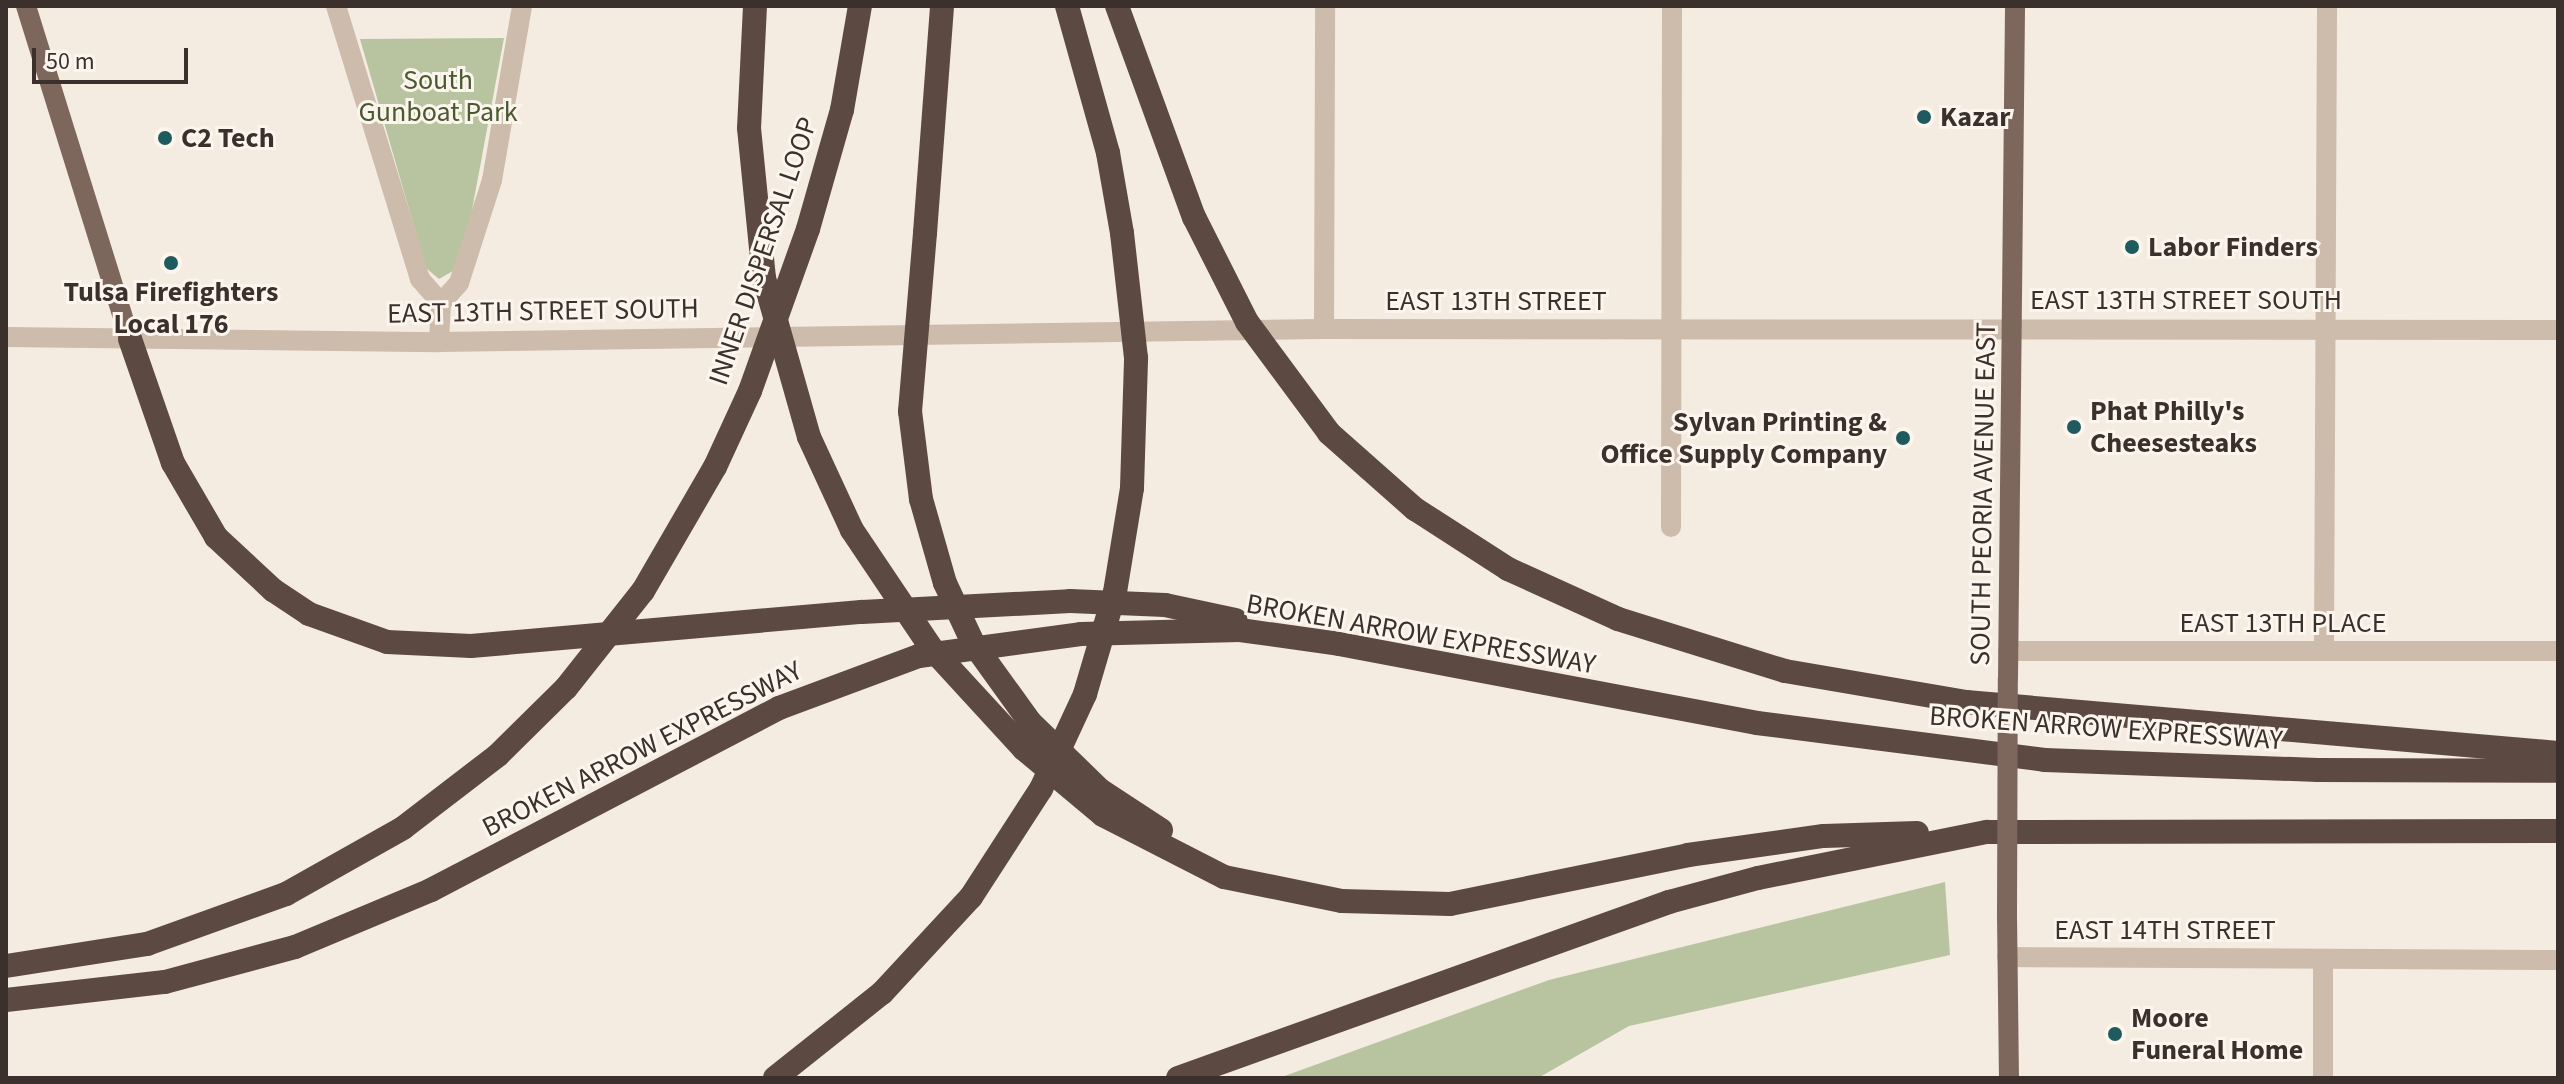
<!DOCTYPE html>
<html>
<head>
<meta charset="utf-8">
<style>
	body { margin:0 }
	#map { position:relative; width:2564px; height:1084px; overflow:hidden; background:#f4ebe1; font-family:"Source Sans 3",sans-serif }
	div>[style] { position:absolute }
	.green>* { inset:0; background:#b8c4a0 }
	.minor>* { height:20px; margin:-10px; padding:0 10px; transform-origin:10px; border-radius:10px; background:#cdbbac }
	.major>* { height:20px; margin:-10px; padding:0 10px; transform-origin:10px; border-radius:10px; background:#7d675c }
	.highway>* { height:24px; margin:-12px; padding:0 12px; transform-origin:12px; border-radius:12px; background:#5c4a42 }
	.major-bridge>* { height:20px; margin:-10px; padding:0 10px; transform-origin:10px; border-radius:10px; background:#7d675c }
	.highway-bridge>* { height:24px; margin:-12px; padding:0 12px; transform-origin:12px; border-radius:12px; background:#5c4a42 }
	.dots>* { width:22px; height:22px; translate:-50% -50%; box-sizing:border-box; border:4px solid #fbf5ee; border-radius:50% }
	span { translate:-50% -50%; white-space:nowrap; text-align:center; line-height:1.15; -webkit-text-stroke:6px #fbf5ee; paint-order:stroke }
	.park-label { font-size:28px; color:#4a5a2e }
	.poi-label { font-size:28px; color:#3b302b; font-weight:700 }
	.left { translate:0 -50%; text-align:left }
	.right { translate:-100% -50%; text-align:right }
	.street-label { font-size:28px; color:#3b302b }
	.frame { position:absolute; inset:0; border:8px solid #3b302b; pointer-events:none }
	.scale { position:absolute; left:32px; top:48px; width:156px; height:36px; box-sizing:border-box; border:4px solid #3b302b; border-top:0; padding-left:10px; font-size:24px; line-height:28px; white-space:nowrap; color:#3b302b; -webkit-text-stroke:6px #fbf5ee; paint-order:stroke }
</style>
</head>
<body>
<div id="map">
	<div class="green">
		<div style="clip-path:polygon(504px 38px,469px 226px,453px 271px,439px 279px,426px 268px,360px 39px)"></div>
		<div style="clip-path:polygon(1945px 882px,1950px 955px,1629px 1026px,1538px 1078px,1279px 1078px,1549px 980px)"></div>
	</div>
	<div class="minor">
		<div style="left:336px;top:6px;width:286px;rotate:72.9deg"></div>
		<div style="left:420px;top:279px;width:32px;rotate:49deg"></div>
		<div style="left:441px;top:303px;width:39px;rotate:93deg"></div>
		<div style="left:441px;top:303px;width:27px;rotate:-48deg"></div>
		<div style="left:459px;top:283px;width:108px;rotate:-72.2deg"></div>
		<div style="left:492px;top:180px;width:177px;rotate:-80.2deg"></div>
		<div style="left:1324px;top:329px;width:323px;rotate:-89.8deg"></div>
		<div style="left:6px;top:337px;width:433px;rotate:0.7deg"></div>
		<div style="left:439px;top:342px;width:881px;rotate:-0.85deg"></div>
		<div style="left:1320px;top:329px;width:1238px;rotate:0.05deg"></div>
		<div style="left:1671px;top:527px;width:521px;rotate:-89.89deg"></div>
		<div style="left:2324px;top:650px;width:644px;rotate:-89.73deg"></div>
		<div style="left:2008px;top:651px;width:550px"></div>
		<div style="left:2007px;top:957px;width:551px;rotate:0.31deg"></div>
		<div style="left:2323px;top:1078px;width:119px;rotate:-90deg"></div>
	</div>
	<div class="major">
		<div style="left:26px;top:6px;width:349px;rotate:72.7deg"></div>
		<div style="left:2008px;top:678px;width:672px;rotate:-89.4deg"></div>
		<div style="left:2007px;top:916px;width:162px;rotate:89.3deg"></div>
	</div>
	<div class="highway">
		<div style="left:1067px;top:6px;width:153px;rotate:74.4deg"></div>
		<div style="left:1108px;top:153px;width:81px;rotate:80.1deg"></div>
		<div style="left:1117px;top:6px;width:225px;rotate:70deg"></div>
		<div style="left:808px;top:229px;width:124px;rotate:-74.1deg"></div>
		<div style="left:842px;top:110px;width:106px;rotate:-80.2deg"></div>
		<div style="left:925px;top:233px;width:228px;rotate:-85.7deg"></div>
		<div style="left:130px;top:339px;width:131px;rotate:70.9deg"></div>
		<div style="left:173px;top:463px;width:86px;rotate:59.8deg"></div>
		<div style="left:216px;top:537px;width:78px;rotate:42.9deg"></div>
		<div style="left:273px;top:590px;width:43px;rotate:33.7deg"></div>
		<div style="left:309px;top:614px;width:83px;rotate:19.7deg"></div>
		<div style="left:387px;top:642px;width:84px;rotate:2.7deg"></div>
		<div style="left:471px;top:646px;width:392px;rotate:-5deg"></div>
		<div style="left:862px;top:612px;width:208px;rotate:-3deg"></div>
		<div style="left:1070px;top:601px;width:95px;rotate:2.4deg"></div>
		<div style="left:1165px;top:605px;width:72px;rotate:12.1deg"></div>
		<div style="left:1329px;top:433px;width:115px;rotate:41.5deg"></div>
		<div style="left:1415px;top:509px;width:111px;rotate:32.8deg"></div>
		<div style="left:1508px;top:569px;width:121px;rotate:24.4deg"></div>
		<div style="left:1618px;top:619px;width:175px;rotate:17.3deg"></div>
		<div style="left:1785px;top:671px;width:184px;rotate:9.7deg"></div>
		<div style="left:1966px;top:702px;width:594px;rotate:4.92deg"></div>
		<div style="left:643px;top:591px;width:143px;rotate:-59.9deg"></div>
		<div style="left:715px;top:467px;width:84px;rotate:-65.3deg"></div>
		<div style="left:1224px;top:877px;width:120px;rotate:11.5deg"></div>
		<div style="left:1342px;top:901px;width:108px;rotate:1.6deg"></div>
		<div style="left:1450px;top:904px;width:243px;rotate:-11.6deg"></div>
		<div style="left:1688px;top:855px;width:137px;rotate:-8deg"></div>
		<div style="left:1824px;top:836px;width:93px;rotate:-1.8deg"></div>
		<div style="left:6px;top:966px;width:143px;rotate:-8.9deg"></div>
		<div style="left:147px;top:944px;width:148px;rotate:-19.8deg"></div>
		<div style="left:286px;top:894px;width:134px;rotate:-29.4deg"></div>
		<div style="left:403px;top:828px;width:120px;rotate:-37.5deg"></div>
		<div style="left:6px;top:1000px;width:160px;rotate:-6.5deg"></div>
		<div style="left:165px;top:982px;width:135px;rotate:-15.1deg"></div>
		<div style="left:295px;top:947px;width:147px;rotate:-22.7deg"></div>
		<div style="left:431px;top:890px;width:393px;rotate:-27.6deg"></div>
		<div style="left:779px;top:708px;width:149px;rotate:-20.4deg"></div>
		<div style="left:919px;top:656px;width:163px;rotate:-7.7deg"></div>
		<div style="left:1081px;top:634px;width:159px;rotate:-1.4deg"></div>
		<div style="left:1240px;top:630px;width:100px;rotate:8deg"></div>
		<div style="left:1339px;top:644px;width:425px;rotate:10.7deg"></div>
		<div style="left:1757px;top:723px;width:290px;rotate:7.3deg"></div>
		<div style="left:2045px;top:760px;width:273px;rotate:2.1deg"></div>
		<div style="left:2318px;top:770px;width:240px;rotate:0.2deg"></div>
		<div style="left:775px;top:1078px;width:137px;rotate:-38.5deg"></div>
		<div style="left:882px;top:993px;width:131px;rotate:-47.2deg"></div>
		<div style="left:971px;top:897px;width:129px;rotate:-57.1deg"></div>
		<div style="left:1041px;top:789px;width:105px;rotate:-65.1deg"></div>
		<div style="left:1178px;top:1078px;width:522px;rotate:-19.72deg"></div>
		<div style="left:1669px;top:902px;width:92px;rotate:-15.1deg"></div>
		<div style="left:1758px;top:878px;width:234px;rotate:-11.4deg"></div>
		<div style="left:1987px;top:832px;width:571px;rotate:-0.1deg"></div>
	</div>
	<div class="major-bridge">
		<div style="left:2007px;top:916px;width:238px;rotate:-89.8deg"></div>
	</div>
	<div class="highway-bridge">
		<div style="left:755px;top:6px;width:122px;rotate:92.8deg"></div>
		<div style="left:749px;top:128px;width:151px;rotate:84.3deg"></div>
		<div style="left:764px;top:278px;width:165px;rotate:74.2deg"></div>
		<div style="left:809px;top:437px;width:102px;rotate:65.2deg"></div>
		<div style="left:852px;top:530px;width:143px;rotate:56.1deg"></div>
		<div style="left:932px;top:649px;width:136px;rotate:47.4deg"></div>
		<div style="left:1024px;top:749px;width:103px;rotate:39.9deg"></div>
		<div style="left:1103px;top:815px;width:136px;rotate:27.1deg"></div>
		<div style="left:1194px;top:217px;width:118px;rotate:63.2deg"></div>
		<div style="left:1247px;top:322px;width:138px;rotate:53.5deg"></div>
		<div style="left:925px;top:233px;width:179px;rotate:94.8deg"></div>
		<div style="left:910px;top:411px;width:89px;rotate:82.9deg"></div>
		<div style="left:921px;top:499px;width:87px;rotate:74.1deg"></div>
		<div style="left:945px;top:583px;width:66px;rotate:65deg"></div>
		<div style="left:973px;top:643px;width:97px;rotate:54.2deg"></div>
		<div style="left:1030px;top:722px;width:98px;rotate:44.2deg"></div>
		<div style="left:1100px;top:790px;width:73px;rotate:33.3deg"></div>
		<div style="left:750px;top:391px;width:172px;rotate:-70.3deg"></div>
		<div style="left:1085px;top:694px;width:106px;rotate:-73.6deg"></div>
		<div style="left:1115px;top:592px;width:105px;rotate:-80.7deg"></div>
		<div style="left:1132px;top:488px;width:130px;rotate:-88.2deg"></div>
		<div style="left:1136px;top:358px;width:126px;rotate:-96.4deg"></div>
		<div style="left:498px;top:755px;width:95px;rotate:-44.6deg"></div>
		<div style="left:566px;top:688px;width:124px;rotate:-51.6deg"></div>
	</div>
	<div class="dots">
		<div style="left:1924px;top:117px;background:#1f5a5e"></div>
		<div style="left:165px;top:138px;background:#1f5a5e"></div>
		<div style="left:2132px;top:247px;background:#1f5a5e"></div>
		<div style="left:171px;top:263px;background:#1f5a5e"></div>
		<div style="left:2074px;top:427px;background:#1f5a5e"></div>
		<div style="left:1903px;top:438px;background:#1f5a5e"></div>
		<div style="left:2115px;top:1034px;background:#1f5a5e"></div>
	</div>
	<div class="park-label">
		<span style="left:438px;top:96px">South<br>Gunboat Park</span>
	</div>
	<div class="poi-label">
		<span class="left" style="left:1940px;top:117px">Kazar</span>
		<span class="left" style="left:181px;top:138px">C2 Tech</span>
		<span class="left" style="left:2148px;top:247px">Labor Finders</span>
		<span style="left:171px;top:308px">Tulsa Firefighters<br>Local 176</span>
		<span class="left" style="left:2090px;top:427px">Phat Philly's<br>Cheesesteaks</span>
		<span class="right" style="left:1887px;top:438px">Sylvan Printing &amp;<br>Office Supply Company</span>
		<span class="left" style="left:2131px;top:1034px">Moore<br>Funeral Home</span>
	</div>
	<div class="street-label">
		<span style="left:763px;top:251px;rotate:-71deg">INNER DISPERSAL LOOP</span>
		<span style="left:2186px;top:300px">EAST 13TH STREET SOUTH</span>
		<span style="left:1496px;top:301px">EAST 13TH STREET</span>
		<span style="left:543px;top:311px;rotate:-1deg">EAST 13TH STREET SOUTH</span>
		<span style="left:1983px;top:494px;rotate:-89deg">SOUTH PEORIA AVENUE EAST</span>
		<span style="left:2283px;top:623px">EAST 13TH PLACE</span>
		<span style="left:1421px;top:634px;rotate:10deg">BROKEN ARROW EXPRESSWAY</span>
		<span style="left:2106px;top:728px;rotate:4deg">BROKEN ARROW EXPRESSWAY</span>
		<span style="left:642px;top:749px;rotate:-27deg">BROKEN ARROW EXPRESSWAY</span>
		<span style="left:2165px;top:930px">EAST 14TH STREET</span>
	</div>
	<div class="frame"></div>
	<div class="scale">50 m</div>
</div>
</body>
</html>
